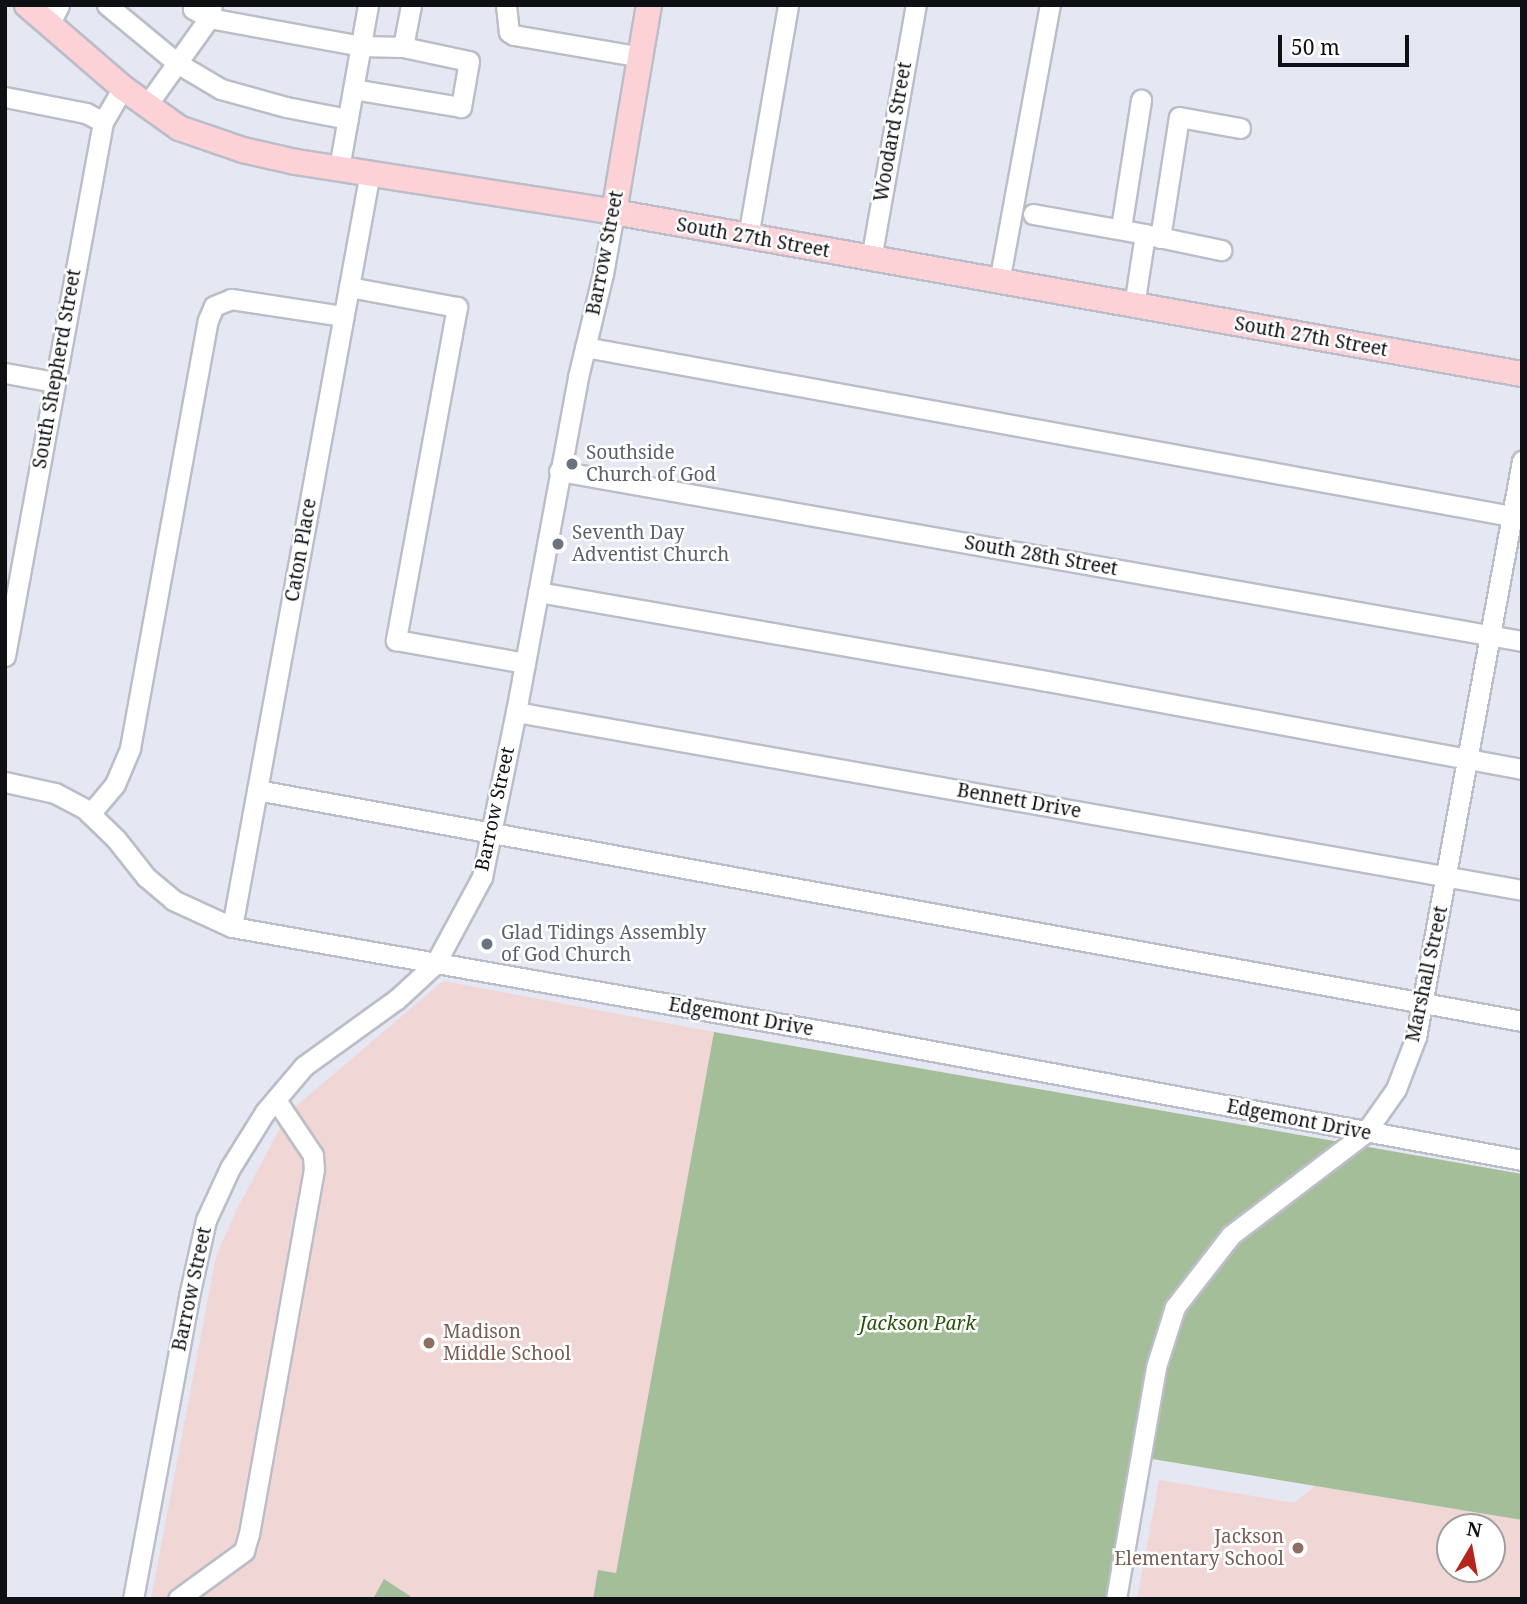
<!DOCTYPE html>
<html>
<head>
<meta charset="utf-8">
<style>
	body { margin:0 }
	#map { position:relative; width:1527px; height:1604px; overflow:hidden; background:#e5e7f2; font-family:"Noto Serif",serif }
	div>[style] { position:absolute }
	.education>* { inset:0; background:#f1d6d6 }
	.green>* { inset:0; background:#a5be9a }
	.roads { filter:drop-shadow(2px 0 #bbbdc8) drop-shadow(-2px 0 #bbbdc8) drop-shadow(0 2px #bbbdc8) drop-shadow(0 -2px #bbbdc8) }
	.minor>* { height:19px; margin:-9.5px; padding:0 9.5px; transform-origin:9.5px; border-radius:9.5px; background:#fff }
	.major>* { height:24px; margin:-12px; padding:0 12px; transform-origin:12px; border-radius:12px; background:#fdd2d7 }
	.dots>* { width:19px; height:19px; translate:-50% -50%; box-sizing:border-box; border:4px solid #fff; border-radius:50% }
	span { translate:-50% -50%; white-space:nowrap; text-align:center; line-height:1.15; -webkit-text-stroke:5px #fff; paint-order:stroke }
	.street-label { font-size:19px; color:#0f1014 }
	.worship-label { font-size:19px; color:#5b616d }
	.left { translate:0 -50%; text-align:left }
	.park-label { font-size:19px; color:#265406; font-style:italic }
	.education-label { font-size:19px; color:#785e54 }
	.right { translate:-100% -50%; text-align:right }
	.frame { position:absolute; inset:0; border:7px solid #0f1014; pointer-events:none }
	.north { position:absolute; left:1436px; top:1513px; width:70px; height:70px; box-sizing:border-box; background:#fff; border:2px solid #9f9fa1; border-radius:50%; rotate:10deg; font-size:19px; font-weight:700; line-height:28px; text-align:center; color:#0f1014 }
	.north::after { content:''; display:block; margin:auto; width:24px; height:32px; background:#b4251c; clip-path:polygon(50% 0,100% 100%,50% 72%,0 100%) }
	.scale { position:absolute; left:1278px; top:35px; width:131px; height:32px; box-sizing:border-box; border:4px solid #0f1014; border-top:0; padding-left:9px; font-size:21px; line-height:24px; white-space:nowrap; color:#0f1014; -webkit-text-stroke:5px #fff; paint-order:stroke }
</style>
</head>
<body>
<div id="map">
	<div class="education">
		<div style="clip-path:polygon(443px 981px,714px 1032px,616px 1573px,598px 1570px,593px 1599px,151px 1599px,216px 1256px,237px 1209px,288px 1113px)"></div>
		<div style="clip-path:polygon(evenodd,1159px 1480px,1294px 1503px,1315px 1486px,1522px 1520px,1522px 1599px,1137px 1599px,1159px 1480px,1450px 1527px,1492px 1527px,1492px 1569px,1450px 1569px,1450px 1527px)"></div>
	</div>
	<div class="green">
		<div style="clip-path:polygon(714px 1032px,1522px 1174px,1522px 1520px,1134px 1456px,1105px 1599px,593px 1599px,598px 1570px,616px 1573px)"></div>
		<div style="clip-path:polygon(384px 1579px,410px 1596px,412px 1599px,373px 1599px)"></div>
	</div>
	<div class="roads">
		<div class="minor">
			<div style="left:107px;top:5px;width:91px;rotate:39.6deg"></div>
			<div style="left:177px;top:63px;width:51px;rotate:30.6deg"></div>
			<div style="left:221px;top:89px;width:67px;rotate:15.5deg"></div>
			<div style="left:286px;top:107px;width:63px;rotate:11deg"></div>
			<div style="left:194px;top:5px;width:4px;rotate:104deg"></div>
			<div style="left:193px;top:9px;width:18px;rotate:29deg"></div>
			<div style="left:209px;top:18px;width:13px;rotate:-77deg"></div>
			<div style="left:506px;top:5px;width:27px;rotate:84deg"></div>
			<div style="left:509px;top:32px;width:6px;rotate:31deg"></div>
			<div style="left:514px;top:35px;width:129px;rotate:9.8deg"></div>
			<div style="left:50px;top:23px;width:20px;rotate:-63deg"></div>
			<div style="left:403px;top:47px;width:43px;rotate:-79.2deg"></div>
			<div style="left:5px;top:97px;width:83px;rotate:11.2deg"></div>
			<div style="left:86px;top:113px;width:19px;rotate:28deg"></div>
			<div style="left:147px;top:105px;width:107px;rotate:-54.5deg"></div>
			<div style="left:209px;top:18px;width:155px;rotate:10.4deg"></div>
			<div style="left:361px;top:46px;width:42px;rotate:1.4deg"></div>
			<div style="left:403px;top:47px;width:67px;rotate:12deg"></div>
			<div style="left:469px;top:61px;width:47px;rotate:99.9deg"></div>
			<div style="left:461px;top:107px;width:109px;rotate:-170.5deg"></div>
			<div style="left:339px;top:168px;width:166px;rotate:-79.9deg"></div>
			<div style="left:1033px;top:214px;width:114px;rotate:10.1deg"></div>
			<div style="left:1145px;top:234px;width:73px;rotate:98.7deg"></div>
			<div style="left:1121px;top:228px;width:130px;rotate:-81.1deg"></div>
			<div style="left:1149px;top:235px;width:74px;rotate:11.8deg"></div>
			<div style="left:748px;top:237px;width:235px;rotate:-80.2deg"></div>
			<div style="left:1160px;top:238px;width:122px;rotate:-81.1deg"></div>
			<div style="left:1179px;top:117px;width:62px;rotate:10.2deg"></div>
			<div style="left:871px;top:259px;width:258px;rotate:-80deg"></div>
			<div style="left:999px;top:282px;width:282px;rotate:-79.6deg"></div>
			<div style="left:349px;top:287px;width:110px;rotate:10.5deg"></div>
			<div style="left:457px;top:307px;width:339px;rotate:100.4deg"></div>
			<div style="left:396px;top:640px;width:131px;rotate:10.1deg"></div>
			<div style="left:585px;top:347px;width:952px;rotate:10.34deg"></div>
			<div style="left:5px;top:373px;width:51px;rotate:10.2deg"></div>
			<div style="left:559px;top:471px;width:978px;rotate:10.01deg"></div>
			<div style="left:538px;top:592px;width:517px;rotate:9.92deg"></div>
			<div style="left:1047px;top:681px;width:483px;rotate:10.5deg"></div>
			<div style="left:5px;top:656px;width:543px;rotate:-79.6deg"></div>
			<div style="left:103px;top:122px;width:39px;rotate:-60deg"></div>
			<div style="left:516px;top:712px;width:1022px;rotate:10.03deg"></div>
			<div style="left:5px;top:782px;width:51px;rotate:12.4deg"></div>
			<div style="left:55px;top:793px;width:34px;rotate:28deg"></div>
			<div style="left:85px;top:809px;width:43px;rotate:44.1deg"></div>
			<div style="left:116px;top:839px;width:48px;rotate:51.7deg"></div>
			<div style="left:146px;top:877px;width:35px;rotate:40deg"></div>
			<div style="left:173px;top:900px;width:65px;rotate:24.6deg"></div>
			<div style="left:232px;top:927px;width:640px;rotate:9.99deg"></div>
			<div style="left:862px;top:1038px;width:671px;rotate:10.47deg"></div>
			<div style="left:257px;top:790px;width:1286px;rotate:10.35deg"></div>
			<div style="left:90px;top:814px;width:39px;rotate:-50deg"></div>
			<div style="left:115px;top:784px;width:39px;rotate:-67deg"></div>
			<div style="left:130px;top:748px;width:435px;rotate:-79.7deg"></div>
			<div style="left:208px;top:320px;width:15px;rotate:-67deg"></div>
			<div style="left:214px;top:306px;width:18px;rotate:-22deg"></div>
			<div style="left:231px;top:299px;width:114px;rotate:8.6deg"></div>
			<div style="left:232px;top:927px;width:768px;rotate:-79.64deg"></div>
			<div style="left:133px;top:1599px;width:308px;rotate:-79.5deg"></div>
			<div style="left:189px;top:1296px;width:78px;rotate:-77.4deg"></div>
			<div style="left:206px;top:1220px;width:57px;rotate:-65.2deg"></div>
			<div style="left:230px;top:1168px;width:66px;rotate:-58deg"></div>
			<div style="left:265px;top:1112px;width:60px;rotate:-49.7deg"></div>
			<div style="left:304px;top:1066px;width:115px;rotate:-35.8deg"></div>
			<div style="left:397px;top:999px;width:52px;rotate:-42.6deg"></div>
			<div style="left:435px;top:964px;width:99px;rotate:-61.6deg"></div>
			<div style="left:482px;top:877px;width:168px;rotate:-78.4deg"></div>
			<div style="left:516px;top:712px;width:341px;rotate:-79.5deg"></div>
			<div style="left:578px;top:377px;width:106px;rotate:-76.4deg"></div>
			<div style="left:603px;top:274px;width:63px;rotate:-79.9deg"></div>
			<div style="left:178px;top:1599px;width:82px;rotate:-36deg"></div>
			<div style="left:244px;top:1551px;width:18px;rotate:-74deg"></div>
			<div style="left:249px;top:1534px;width:370px;rotate:-79.9deg"></div>
			<div style="left:314px;top:1170px;width:15px;rotate:-94deg"></div>
			<div style="left:313px;top:1155px;width:66px;rotate:-123.9deg"></div>
			<div style="left:1116px;top:1599px;width:235px;rotate:-80.2deg"></div>
			<div style="left:1156px;top:1367px;width:63px;rotate:-72.4deg"></div>
			<div style="left:1175px;top:1307px;width:91px;rotate:-52.1deg"></div>
			<div style="left:1231px;top:1235px;width:168px;rotate:-37.3deg"></div>
			<div style="left:1365px;top:1133px;width:54px;rotate:-54.8deg"></div>
			<div style="left:1396px;top:1089px;width:56px;rotate:-69deg"></div>
			<div style="left:1416px;top:1037px;width:586px;rotate:-79.57deg"></div>
		</div>
		<div class="major">
			<div style="left:27px;top:5px;width:127px;rotate:40.8deg"></div>
			<div style="left:123px;top:88px;width:69px;rotate:35.5deg"></div>
			<div style="left:179px;top:128px;width:68px;rotate:19deg"></div>
			<div style="left:243px;top:150px;width:54px;rotate:12.8deg"></div>
			<div style="left:296px;top:162px;width:322px;rotate:8.9deg"></div>
			<div style="left:614px;top:212px;width:922px;rotate:10.12deg"></div>
			<div style="left:614px;top:212px;width:210px;rotate:-80.4deg"></div>
		</div>
	</div>
	<div class="dots">
		<div style="left:572px;top:464px;background:#6b7280"></div>
		<div style="left:558px;top:544px;background:#6b7280"></div>
		<div style="left:487px;top:944px;background:#6b7280"></div>
		<div style="left:429px;top:1343px;background:#8d6e63"></div>
		<div style="left:1298px;top:1548px;background:#8d6e63"></div>
	</div>
	<div class="street-label">
		<span style="left:893px;top:132px;rotate:-80deg">Woodard Street</span>
		<span style="left:753px;top:238px;rotate:10deg">South 27th Street</span>
		<span style="left:605px;top:253px;rotate:-79deg">Barrow Street</span>
		<span style="left:1311px;top:337px;rotate:10deg">South 27th Street</span>
		<span style="left:57px;top:369px;rotate:-80deg">South Shepherd Street</span>
		<span style="left:301px;top:550px;rotate:-80deg">Caton Place</span>
		<span style="left:1041px;top:556px;rotate:10deg">South 28th Street</span>
		<span style="left:1019px;top:801px;rotate:10deg">Bennett Drive</span>
		<span style="left:495px;top:809px;rotate:-78deg">Barrow Street</span>
		<span style="left:1427px;top:974px;rotate:-78deg">Marshall Street</span>
		<span style="left:741px;top:1017px;rotate:10deg">Edgemont Drive</span>
		<span style="left:1299px;top:1120px;rotate:11deg">Edgemont Drive</span>
		<span style="left:192px;top:1289px;rotate:-78deg">Barrow Street</span>
	</div>
	<div class="worship-label">
		<span class="left" style="left:586px;top:464px">Southside<br>Church of God</span>
		<span class="left" style="left:572px;top:544px">Seventh Day<br>Adventist Church</span>
		<span class="left" style="left:501px;top:944px">Glad Tidings Assembly<br>of God Church</span>
	</div>
	<div class="park-label">
		<span style="left:918px;top:1324px">Jackson Park</span>
	</div>
	<div class="education-label">
		<span class="left" style="left:443px;top:1343px">Madison<br>Middle School</span>
		<span class="right" style="left:1284px;top:1548px">Jackson<br>Elementary School</span>
	</div>
	<div class="frame"></div>
	<div class="north">N</div>
	<div class="scale">50 m</div>
</div>
</body>
</html>
